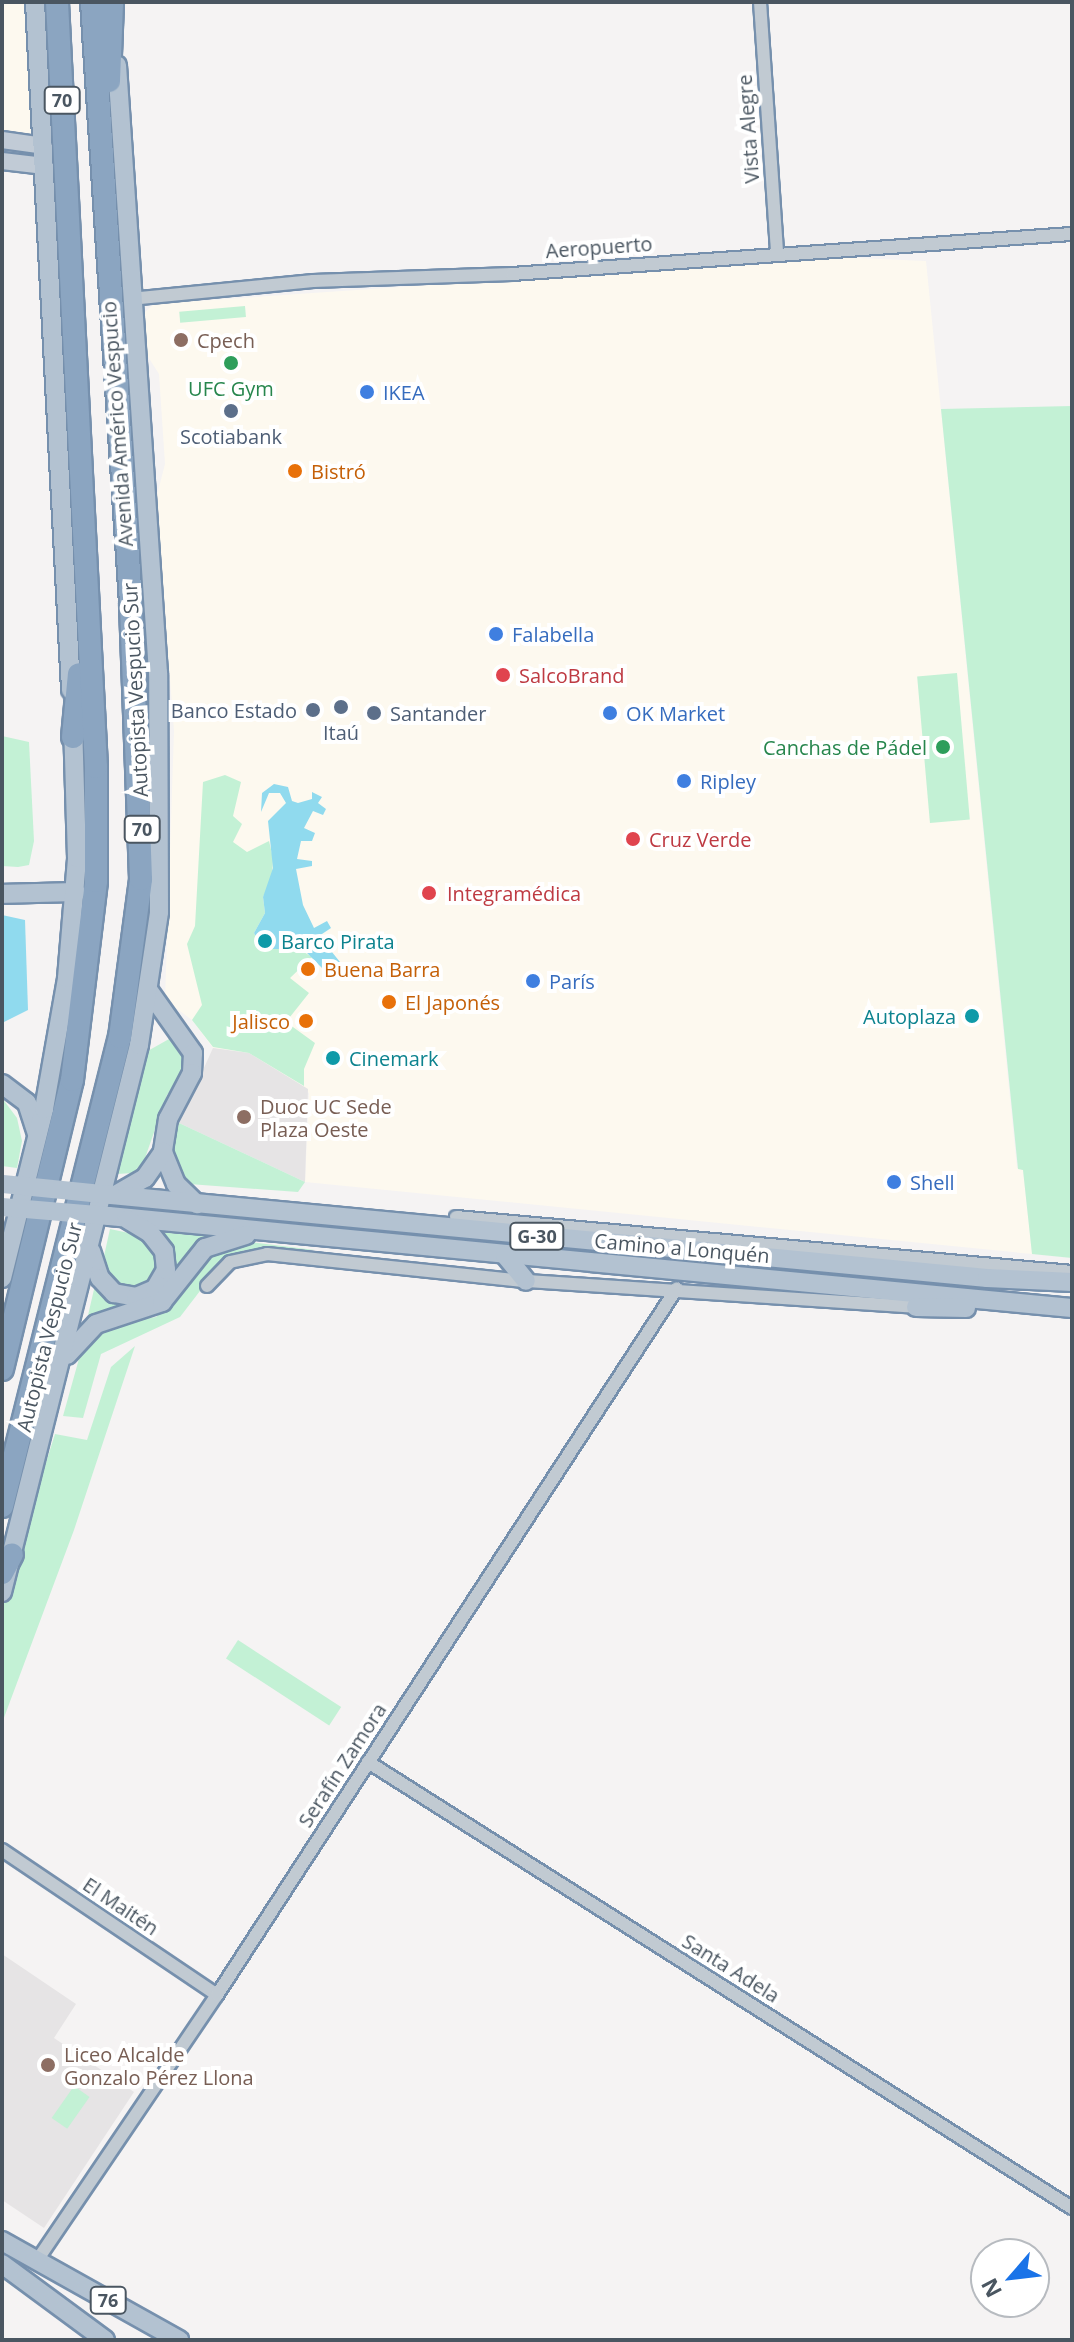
<!DOCTYPE html>
<html>
<head>
<meta charset="utf-8">
<style>
	body { margin:0 }
	#map { position:relative; width:1074px; height:2342px; overflow:hidden; background:#f5f3f3; font-family:"Open Sans",sans-serif }
	div>[style] { position:absolute }
	.commercial>* { inset:0; background:#fdf9ef }
	.education>* { inset:0; background:#e6e4e5 }
	.green>* { inset:0; background:#c3f1d5; transform-origin:0 0 }
	.water>* { inset:0; background:#90daee }
	.roads { filter:drop-shadow(2px 0 #7690ad) drop-shadow(-2px 0 #7690ad) drop-shadow(0 2px #7690ad) drop-shadow(0 -2px #7690ad) }
	.street>* { height:12px; margin:-6px; padding:0 6px; transform-origin:6px; border-radius:6px; background:#c1cad2 }
	.secondary>* { height:16px; margin:-8px; padding:0 8px; transform-origin:8px; border-radius:8px; background:#c1cbd6 }
	.primary>* { height:18px; margin:-9px; padding:0 9px; transform-origin:9px; border-radius:9px; background:#b3c2d1 }
	.highway>* { height:22px; margin:-11px; padding:0 11px; transform-origin:11px; border-radius:11px; background:#8ba5c1 }
	.primary-bridge>* { height:18px; margin:-9px; padding:0 9px; transform-origin:9px; border-radius:9px; background:#b3c2d1 }
	.dots>* { width:22px; height:22px; translate:-50% -50%; box-sizing:border-box; border:4px solid #fff; border-radius:50% }
	span { translate:-50% -50%; white-space:nowrap; text-align:center; line-height:1.15; -webkit-text-stroke:8px #fff; paint-order:stroke }
	.shield-label span { padding:2px 6px; background:#fff; border:2px solid; border-radius:6px; -webkit-text-stroke-width:0 }
	.shield-label { font-size:18px; color:#4a5661; font-weight:700 }
	.street-label { font-size:20px; color:#4a5661 }
	.education-label { font-size:20px; color:#785e54 }
	.left { translate:0 -50%; text-align:left }
	.leisure-label { font-size:20px; color:#27864d }
	.right { translate:-100% -50%; text-align:right }
	.shop-label { font-size:20px; color:#366cbe }
	.service-label { font-size:20px; color:#4e5e75 }
	.food-label { font-size:20px; color:#c56008 }
	.health-label { font-size:20px; color:#be3a42 }
	.culture-label { font-size:20px; color:#0d838f }
	.frame { position:absolute; inset:0; border:4px solid #4a5661; pointer-events:none }
	.north { position:absolute; left:970px; top:2238px; width:80px; height:80px; box-sizing:border-box; background:#fff; border:2px solid #b7bbc0; border-radius:50%; rotate:242deg; font-size:22px; font-weight:700; line-height:32px; text-align:center; color:#4a5661 }
	.north::after { content:''; display:block; margin:auto; width:28px; height:36px; background:#1a73e8; clip-path:polygon(50% 0,100% 100%,50% 72%,0 100%) }
</style>
</head>
<body>
<div id="map">
	<div class="commercial">
		<div style="clip-path:polygon(2px 2px,25px 2px,34px 145px,2px 138px)"></div>
		<div style="clip-path:polygon(834px 257px,926px 261px,1017px 1168px,1023px 1170px,1032px 1254px,305px 1182px,309px 1093px,249px 1053px,213px 1048px,192px 1020px,165px 1000px,174px 731px,156px 499px,165px 464px,159px 374px,145px 352px,143px 314px,154px 304px)"></div>
	</div>
	<div class="education">
		<div style="clip-path:polygon(213px 1048px,249px 1053px,308px 1089px,305px 1182px,179px 1123px)"></div>
		<div style="clip-path:polygon(2px 1954px,76px 2004px,54px 2038px,134px 2092px,44px 2228px,2px 2200px)"></div>
	</div>
	<div class="green">
		<div style="left:245px;top:306px;width:11px;height:66px;rotate:85deg"></div>
		<div style="clip-path:polygon(1072px 406px,1072px 1258px,1032px 1254px,1023px 1170px,1018px 1169px,941px 409px)"></div>
		<div style="left:957px;top:673px;width:147px;height:40px;rotate:85deg"></div>
		<div style="clip-path:polygon(2px 736px,29px 742px,34px 841px,29px 865px,18px 867px,2px 866px)"></div>
		<div style="clip-path:polygon(225px 775px,241px 782px,233px 816px,242px 824px,233px 842px,247px 852px,269px 841px,273px 858px,272px 880px,263px 897px,265px 913px,254px 933px,263px 949px,294px 946px,312px 957px,290px 978px,309px 993px,286px 1022px,315px 1043px,304px 1069px,304px 1086px,249px 1053px,213px 1047px,192px 1020px,202px 1005px,187px 944px,195px 926px,203px 782px)"></div>
		<div style="clip-path:polygon(169px 1039px,186px 1062px,182px 1076px,167px 1095px,144px 1161px,133px 1173px,117px 1174px,146px 1052px)"></div>
		<div style="clip-path:polygon(2px 1098px,17px 1118px,22px 1141px,17px 1168px,2px 1166px)"></div>
		<div style="clip-path:polygon(179px 1123px,305px 1182px,298px 1192px,189px 1184px,170px 1155px)"></div>
		<div style="clip-path:polygon(110px 1229px,143px 1236px,160px 1258px,157px 1277px,142px 1289px,121px 1289px,102px 1265px)"></div>
		<div style="clip-path:polygon(159px 1232px,216px 1237px,172px 1287px,86px 1324px,95px 1285px,158px 1293px)"></div>
		<div style="clip-path:polygon(251px 1242px,315px 1250px,245px 1250px,223px 1261px,180px 1317px,101px 1354px,83px 1418px,63px 1416px,82px 1348px,119px 1323px,156px 1317px,176px 1300px,207px 1257px)"></div>
		<div style="clip-path:polygon(135px 1346px,74px 1530px,2px 1723px,2px 1602px,55px 1434px,87px 1440px,111px 1367px)"></div>
		<div style="left:238px;top:1640px;width:123px;height:22px;rotate:33deg"></div>
		<div style="left:74px;top:2086px;width:19px;height:39px;rotate:35deg"></div>
	</div>
	<div class="water">
		<div style="clip-path:polygon(274px 784px,288px 787px,292px 801px,298px 803px,312px 799px,312px 792px,322px 797px,318px 803px,326px 809px,323px 815px,313px 811px,304px 828px,315px 833px,312px 841px,301px 841px,297px 859px,312px 861px,312px 866px,296px 869px,303px 905px,314px 928px,327px 921px,331px 928px,319px 936px,340px 962px,328px 974px,303px 949px,263px 949px,254px 933px,265px 913px,263px 897px,273px 868px,268px 821px,286px 803px,280px 793px,269px 793px,261px 812px,262px 793px)"></div>
		<div style="clip-path:polygon(2px 915px,25px 920px,28px 1010px,2px 1023px)"></div>
	</div>
	<div class="roads">
		<div class="street">
			<div style="left:760px;top:2px;width:253px;rotate:86.1deg"></div>
			<div style="left:130px;top:299px;width:184px;rotate:-5.6deg"></div>
			<div style="left:313px;top:281px;width:199px;rotate:-2deg"></div>
			<div style="left:512px;top:274px;width:561px;rotate:-4.09deg"></div>
			<div style="left:456px;top:1217px;width:618px;rotate:5.1deg"></div>
			<div style="left:207px;top:1286px;width:33px;rotate:-46deg"></div>
			<div style="left:230px;top:1262px;width:38px;rotate:-12deg"></div>
			<div style="left:267px;top:1254px;width:260px;rotate:6deg"></div>
			<div style="left:526px;top:1281px;width:391px;rotate:3.8deg"></div>
			<div style="left:368px;top:1762px;width:833px;rotate:32.36deg"></div>
			<div style="left:2px;top:1850px;width:259px;rotate:34deg"></div>
			<div style="left:36px;top:2262px;width:323px;rotate:-55.9deg"></div>
			<div style="left:217px;top:1995px;width:843px;rotate:-56.95deg"></div>
		</div>
		<div class="secondary">
			<div style="left:2px;top:140px;width:42px;rotate:8.1deg"></div>
			<div style="left:2px;top:161px;width:43px;rotate:6.6deg"></div>
		</div>
		<div class="primary">
			<div style="left:35px;top:2px;width:689px;rotate:87deg"></div>
			<div style="left:2px;top:894px;width:74px;rotate:-1.5deg"></div>
			<div style="left:149px;top:991px;width:76px;rotate:54.6deg"></div>
			<div style="left:193px;top:1053px;width:20px;rotate:93deg"></div>
			<div style="left:192px;top:1073px;width:52px;rotate:117.6deg"></div>
			<div style="left:168px;top:1119px;width:33px;rotate:99deg"></div>
			<div style="left:163px;top:1152px;width:35px;rotate:68deg"></div>
			<div style="left:176px;top:1184px;width:29px;rotate:44deg"></div>
			<div style="left:2px;top:1084px;width:31px;rotate:37deg"></div>
			<div style="left:27px;top:1103px;width:33px;rotate:72deg"></div>
			<div style="left:117px;top:1194px;width:32px;rotate:-30deg"></div>
			<div style="left:145px;top:1178px;width:32px;rotate:-55deg"></div>
			<div style="left:111px;top:1195px;width:880px;rotate:5.41deg"></div>
			<div style="left:987px;top:1278px;width:85px;rotate:2.7deg"></div>
			<div style="left:109px;top:1216px;width:967px;rotate:5.46deg"></div>
			<div style="left:91px;top:1251px;width:28px;rotate:72deg"></div>
			<div style="left:100px;top:1278px;width:21px;rotate:47deg"></div>
			<div style="left:114px;top:1293px;width:22px;rotate:10deg"></div>
			<div style="left:136px;top:1297px;width:21px;rotate:-23deg"></div>
			<div style="left:155px;top:1289px;width:22px;rotate:-60deg"></div>
			<div style="left:166px;top:1270px;width:19px;rotate:-96deg"></div>
			<div style="left:164px;top:1251px;width:23px;rotate:-128deg"></div>
			<div style="left:150px;top:1233px;width:26px;rotate:-149deg"></div>
			<div style="left:505px;top:1255px;width:33px;rotate:51deg"></div>
			<div style="left:2px;top:1278px;width:174px;rotate:-76deg"></div>
			<div style="left:44px;top:1109px;width:133px;rotate:-80deg"></div>
			<div style="left:67px;top:978px;width:120px;rotate:-85.2deg"></div>
			<div style="left:77px;top:858px;width:134px;rotate:-91.7deg"></div>
			<div style="left:916px;top:1307px;width:50px;rotate:1.1deg"></div>
			<div style="left:67px;top:1355px;width:42px;rotate:-46.9deg"></div>
			<div style="left:96px;top:1324px;width:70px;rotate:-18.4deg"></div>
			<div style="left:162px;top:1302px;width:69px;rotate:-51.5deg"></div>
			<div style="left:205px;top:1248px;width:43px;rotate:-17.6deg"></div>
			<div style="left:2px;top:1592px;width:564px;rotate:-75.94deg"></div>
			<div style="left:139px;top:1045px;width:134px;rotate:-81.4deg"></div>
			<div style="left:159px;top:912px;width:239px;rotate:-90.2deg"></div>
			<div style="left:158px;top:673px;width:609px;rotate:-93.86deg"></div>
			<div style="left:2px;top:2241px;width:203px;rotate:29.2deg"></div>
			<div style="left:2px;top:2264px;width:128px;rotate:36.4deg"></div>
		</div>
		<div class="highway">
			<div style="left:109px;top:81px;width:79px;rotate:-87.8deg"></div>
			<div style="left:73px;top:737px;width:63px;rotate:-84.6deg"></div>
			<div style="left:2px;top:1369px;width:297px;rotate:-76.4deg"></div>
			<div style="left:72px;top:1080px;width:200px;rotate:-83.1deg"></div>
			<div style="left:96px;top:881px;width:114px;rotate:-90deg"></div>
			<div style="left:96px;top:767px;width:766px;rotate:-92.92deg"></div>
			<div style="left:2px;top:1506px;width:484px;rotate:-75.9deg"></div>
			<div style="left:120px;top:1037px;width:159px;rotate:-82.4deg"></div>
			<div style="left:141px;top:879px;width:276px;rotate:-92.1deg"></div>
			<div style="left:131px;top:603px;width:602px;rotate:-93.71deg"></div>
			<div style="left:2px;top:1573px;width:21px;rotate:-62deg"></div>
		</div>
	</div>
	<div class="primary-bridge">
		<div style="left:3px;top:1184px;width:109px;rotate:5.8deg"></div>
		<div style="left:2px;top:1207px;width:107px;rotate:4.8deg"></div>
	</div>
	<div class="dots">
		<div style="left:181px;top:340px;background:#8d6e63"></div>
		<div style="left:231px;top:363px;background:#2e9e5b"></div>
		<div style="left:367px;top:392px;background:#3f7fe0"></div>
		<div style="left:231px;top:411px;background:#5c6f8a"></div>
		<div style="left:295px;top:471px;background:#e8710a"></div>
		<div style="left:496px;top:634px;background:#3f7fe0"></div>
		<div style="left:503px;top:675px;background:#e0444e"></div>
		<div style="left:341px;top:707px;background:#5c6f8a"></div>
		<div style="left:313px;top:710px;background:#5c6f8a"></div>
		<div style="left:374px;top:713px;background:#5c6f8a"></div>
		<div style="left:610px;top:713px;background:#3f7fe0"></div>
		<div style="left:943px;top:747px;background:#2e9e5b"></div>
		<div style="left:684px;top:781px;background:#3f7fe0"></div>
		<div style="left:633px;top:839px;background:#e0444e"></div>
		<div style="left:429px;top:893px;background:#e0444e"></div>
		<div style="left:265px;top:941px;background:#0f9aa8"></div>
		<div style="left:308px;top:969px;background:#e8710a"></div>
		<div style="left:533px;top:981px;background:#3f7fe0"></div>
		<div style="left:389px;top:1002px;background:#e8710a"></div>
		<div style="left:972px;top:1016px;background:#0f9aa8"></div>
		<div style="left:306px;top:1021px;background:#e8710a"></div>
		<div style="left:333px;top:1058px;background:#0f9aa8"></div>
		<div style="left:244px;top:1117px;background:#8d6e63"></div>
		<div style="left:894px;top:1182px;background:#3f7fe0"></div>
		<div style="left:48px;top:2065px;background:#8d6e63"></div>
	</div>
	<div class="shield-label">
		<span style="left:62px;top:100px">70</span>
		<span style="left:142px;top:829px">70</span>
		<span style="left:537px;top:1236px">G-30</span>
		<span style="left:108px;top:2300px">76</span>
	</div>
	<div class="street-label">
		<span style="left:748px;top:129px;rotate:-94deg">Vista Alegre</span>
		<span style="left:599px;top:247px;rotate:-4deg">Aeropuerto</span>
		<span style="left:117px;top:424px;rotate:-94deg">Avenida Américo Vespucio</span>
		<span style="left:135px;top:690px;rotate:-93deg">Autopista Vespucio Sur</span>
		<span style="left:682px;top:1248px;rotate:5deg">Camino a Lonquén</span>
		<span style="left:49px;top:1327px;rotate:-76deg">Autopista Vespucio Sur</span>
		<span style="left:342px;top:1765px;rotate:-57deg">Serafín Zamora</span>
		<span style="left:121px;top:1906px;rotate:34deg">El Maitén</span>
		<span style="left:731px;top:1968px;rotate:32deg">Santa Adela</span>
	</div>
	<div class="education-label">
		<span class="left" style="left:197px;top:340px">Cpech</span>
		<span class="left" style="left:260px;top:1118px">Duoc UC Sede<br>Plaza Oeste</span>
		<span class="left" style="left:64px;top:2066px">Liceo Alcalde<br>Gonzalo Pérez Llona</span>
	</div>
	<div class="leisure-label">
		<span style="left:231px;top:388px">UFC Gym</span>
		<span class="right" style="left:927px;top:747px">Canchas de Pádel</span>
	</div>
	<div class="shop-label">
		<span class="left" style="left:383px;top:392px">IKEA</span>
		<span class="left" style="left:512px;top:634px">Falabella</span>
		<span class="left" style="left:626px;top:713px">OK Market</span>
		<span class="left" style="left:700px;top:781px">Ripley</span>
		<span class="left" style="left:549px;top:981px">París</span>
		<span class="left" style="left:910px;top:1182px">Shell</span>
	</div>
	<div class="service-label">
		<span style="left:231px;top:436px">Scotiabank</span>
		<span class="right" style="left:297px;top:710px">Banco Estado</span>
		<span class="left" style="left:390px;top:713px">Santander</span>
		<span style="left:341px;top:732px">Itaú</span>
	</div>
	<div class="food-label">
		<span class="left" style="left:311px;top:471px">Bistró</span>
		<span class="left" style="left:324px;top:969px">Buena Barra</span>
		<span class="left" style="left:405px;top:1002px">El Japonés</span>
		<span class="right" style="left:290px;top:1021px">Jalisco</span>
	</div>
	<div class="health-label">
		<span class="left" style="left:519px;top:675px">SalcoBrand</span>
		<span class="left" style="left:649px;top:839px">Cruz Verde</span>
		<span class="left" style="left:447px;top:893px">Integramédica</span>
	</div>
	<div class="culture-label">
		<span class="left" style="left:281px;top:941px">Barco Pirata</span>
		<span class="right" style="left:956px;top:1016px">Autoplaza</span>
		<span class="left" style="left:349px;top:1058px">Cinemark</span>
	</div>
	<div class="frame"></div>
	<div class="north">N</div>
</div>
</body>
</html>
